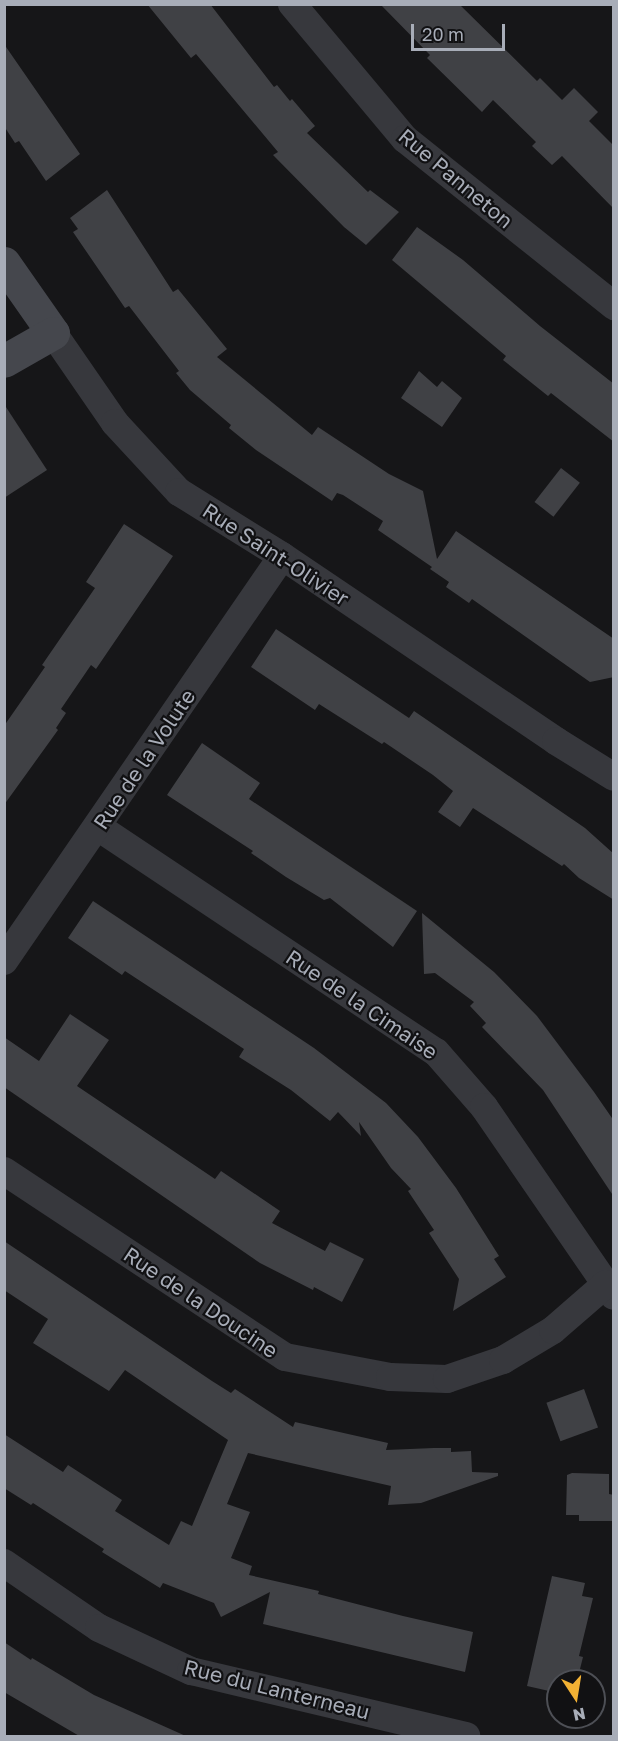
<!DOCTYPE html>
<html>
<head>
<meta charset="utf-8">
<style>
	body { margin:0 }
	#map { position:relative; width:618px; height:1741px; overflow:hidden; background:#161618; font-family:"Golos Text",sans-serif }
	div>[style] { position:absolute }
	.building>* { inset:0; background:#404145; transform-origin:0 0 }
	.street>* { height:28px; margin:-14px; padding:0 14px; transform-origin:14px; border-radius:14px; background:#37383d }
	.secondary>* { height:33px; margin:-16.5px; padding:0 16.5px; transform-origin:16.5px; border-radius:16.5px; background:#45474d }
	span { translate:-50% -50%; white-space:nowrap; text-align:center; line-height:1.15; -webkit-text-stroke:4.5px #111113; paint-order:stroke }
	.street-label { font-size:21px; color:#a8adb8 }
	.frame { position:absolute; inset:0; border:6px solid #a8adb8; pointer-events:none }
	.north { position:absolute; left:546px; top:1669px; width:60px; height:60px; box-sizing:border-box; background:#111113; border:2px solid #4d4f55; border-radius:50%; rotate:168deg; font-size:16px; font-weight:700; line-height:24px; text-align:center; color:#a8adb8 }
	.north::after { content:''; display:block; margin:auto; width:21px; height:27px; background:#f2b134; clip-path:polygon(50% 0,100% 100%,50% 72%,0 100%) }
	.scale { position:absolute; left:411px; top:24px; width:94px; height:27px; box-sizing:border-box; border:3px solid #a8adb8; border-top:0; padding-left:8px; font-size:18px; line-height:21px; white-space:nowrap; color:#a8adb8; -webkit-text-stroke:4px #111113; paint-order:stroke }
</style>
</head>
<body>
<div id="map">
	<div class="building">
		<div style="clip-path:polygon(147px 4px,210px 4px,274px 87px,277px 85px,290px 101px,292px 99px,315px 126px,307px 133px,368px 192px,370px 190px,399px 212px,366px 245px,344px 227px,273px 155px,278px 152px,196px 54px,191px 58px)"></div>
		<div style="clip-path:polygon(380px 4px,459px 4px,537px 81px,540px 78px,562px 100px,574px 88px,598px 112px,589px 121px,614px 146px,614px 209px,562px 156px,552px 165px,532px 146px,536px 142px,493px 100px,482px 112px,427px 58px,430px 55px)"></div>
		<div style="clip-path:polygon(4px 44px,80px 154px,46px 181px,19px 141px,15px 143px,4px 126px)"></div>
		<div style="clip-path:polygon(107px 190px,173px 292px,178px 289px,227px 349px,217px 357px,312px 435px,318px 427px,389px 474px,423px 491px,437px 559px,456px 531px,614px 639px,614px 677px,590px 682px,472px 599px,469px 603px,446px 587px,449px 582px,430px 569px,432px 567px,378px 530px,383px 521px,343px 495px,337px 493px,332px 501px,256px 450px,229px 428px,231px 425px,190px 390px,176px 373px,179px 371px,129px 306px,125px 308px,73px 232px,78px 229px,70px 218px)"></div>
		<div style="clip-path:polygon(417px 227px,463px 260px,540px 326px,614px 384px,614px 442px,551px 393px,548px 396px,503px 360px,506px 356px,392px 260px)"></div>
		<div style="clip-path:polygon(419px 371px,437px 387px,442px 381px,462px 398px,442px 427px,401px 398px)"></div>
		<div style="clip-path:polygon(4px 404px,47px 470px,4px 498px)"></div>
		<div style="left:561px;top:468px;width:24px;height:43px;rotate:38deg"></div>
		<div style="clip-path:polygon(124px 524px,173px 556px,96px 669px,91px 665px,61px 709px,66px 713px,56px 728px,58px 730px,4px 805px,4px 726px,45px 667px,42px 665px,95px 588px,86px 582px)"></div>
		<div style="clip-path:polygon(276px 629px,409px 718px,414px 711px,585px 828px,614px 854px,614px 900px,579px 878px,564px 864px,562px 866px,473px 808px,460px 827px,438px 812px,453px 791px,433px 775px,384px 742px,382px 744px,319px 704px,315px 710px,251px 667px)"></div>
		<div style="clip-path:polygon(202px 743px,260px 783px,249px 799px,417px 911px,393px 947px,330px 898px,324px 900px,286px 877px,251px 853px,253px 851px,167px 795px)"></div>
		<div style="clip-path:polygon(93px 901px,314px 1048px,386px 1103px,418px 1137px,456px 1188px,499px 1256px,494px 1259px,506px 1277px,453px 1311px,459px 1279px,429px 1233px,434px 1230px,408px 1191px,411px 1189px,391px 1168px,359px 1122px,361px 1136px,338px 1112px,330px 1121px,291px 1090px,239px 1057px,244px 1049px,125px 971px,122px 975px,68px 938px)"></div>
		<div style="clip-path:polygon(422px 913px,494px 972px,537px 1016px,594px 1092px,614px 1121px,614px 1197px,543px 1090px,482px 1027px,486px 1023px,470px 1006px,474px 1002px,435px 973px,424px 974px)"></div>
		<div style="clip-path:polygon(70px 1014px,109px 1040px,77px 1086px,215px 1179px,221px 1171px,280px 1211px,272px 1223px,325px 1251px,330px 1242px,364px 1259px,342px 1302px,314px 1287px,313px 1290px,260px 1263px,4px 1087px,4px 1037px,39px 1061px)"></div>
		<div style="clip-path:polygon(4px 1241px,212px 1381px,231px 1393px,235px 1389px,293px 1427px,295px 1422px,388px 1443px,386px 1450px,434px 1448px,451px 1448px,451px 1452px,471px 1451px,472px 1472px,498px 1473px,498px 1476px,421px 1503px,388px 1505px,391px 1486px,248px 1453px,227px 1504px,250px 1512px,231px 1558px,252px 1566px,249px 1575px,319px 1591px,318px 1594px,403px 1616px,473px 1632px,465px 1672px,263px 1624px,270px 1592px,221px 1617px,214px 1603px,163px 1583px,160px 1588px,102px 1552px,104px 1549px,33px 1503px,31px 1505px,4px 1488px,4px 1434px,63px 1472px,68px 1465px,122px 1500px,115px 1511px,169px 1545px,181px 1521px,192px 1526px,228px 1440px,125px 1370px,109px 1391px,33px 1343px,48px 1319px,4px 1290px)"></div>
		<div style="left:584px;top:1389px;width:41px;height:40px;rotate:70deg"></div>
		<div style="clip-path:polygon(572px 1473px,609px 1474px,609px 1494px,614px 1495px,614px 1521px,579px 1521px,579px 1515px,566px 1515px,567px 1475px)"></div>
		<div style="clip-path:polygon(552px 1576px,585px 1583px,582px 1596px,593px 1598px,579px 1656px,583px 1657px,577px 1681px,558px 1681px,558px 1693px,527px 1686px)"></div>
		<div style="clip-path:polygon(4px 1642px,31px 1660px,32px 1658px,94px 1695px,188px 1737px,81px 1737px,4px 1692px)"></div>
	</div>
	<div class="street">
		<div style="left:292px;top:4px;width:176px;rotate:50.1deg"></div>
		<div style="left:405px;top:139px;width:268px;rotate:38.6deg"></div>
		<div style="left:53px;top:333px;width:109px;rotate:55.4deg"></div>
		<div style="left:115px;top:423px;width:94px;rotate:47.2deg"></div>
		<div style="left:179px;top:492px;width:121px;rotate:31.9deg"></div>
		<div style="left:282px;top:556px;width:331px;rotate:34deg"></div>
		<div style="left:556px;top:741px;width:68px;rotate:31.8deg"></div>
		<div style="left:98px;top:827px;width:406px;rotate:33.7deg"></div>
		<div style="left:436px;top:1052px;width:73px;rotate:48.9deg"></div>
		<div style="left:484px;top:1107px;width:229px;rotate:55.5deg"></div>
		<div style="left:4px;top:961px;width:491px;rotate:-55.5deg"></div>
		<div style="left:4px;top:1171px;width:337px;rotate:33.5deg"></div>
		<div style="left:285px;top:1357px;width:107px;rotate:10.8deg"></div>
		<div style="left:390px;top:1377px;width:57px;rotate:2deg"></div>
		<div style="left:447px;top:1379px;width:59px;rotate:-18.7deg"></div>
		<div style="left:503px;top:1360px;width:58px;rotate:-31deg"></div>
		<div style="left:553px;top:1330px;width:70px;rotate:-41deg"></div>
		<div style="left:4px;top:1563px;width:115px;rotate:34.4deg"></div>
		<div style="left:99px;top:1628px;width:102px;rotate:25.1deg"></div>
		<div style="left:191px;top:1671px;width:283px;rotate:13.3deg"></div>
	</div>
	<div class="secondary">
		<div style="left:4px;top:263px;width:85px;rotate:55deg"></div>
		<div style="left:53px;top:333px;width:56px;rotate:150.3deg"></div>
	</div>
	<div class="street-label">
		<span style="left:456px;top:178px;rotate:40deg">Rue Panneton</span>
		<span style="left:276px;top:554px;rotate:33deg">Rue Saint-Olivier</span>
		<span style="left:144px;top:759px;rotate:-56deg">Rue de la Volute</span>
		<span style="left:362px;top:1004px;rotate:34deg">Rue de la Cimaise</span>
		<span style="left:201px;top:1302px;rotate:34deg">Rue de la Doucine</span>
		<span style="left:277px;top:1689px;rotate:14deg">Rue du Lanterneau</span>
	</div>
	<div class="frame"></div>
	<div class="north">N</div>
	<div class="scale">20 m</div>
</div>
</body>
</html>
